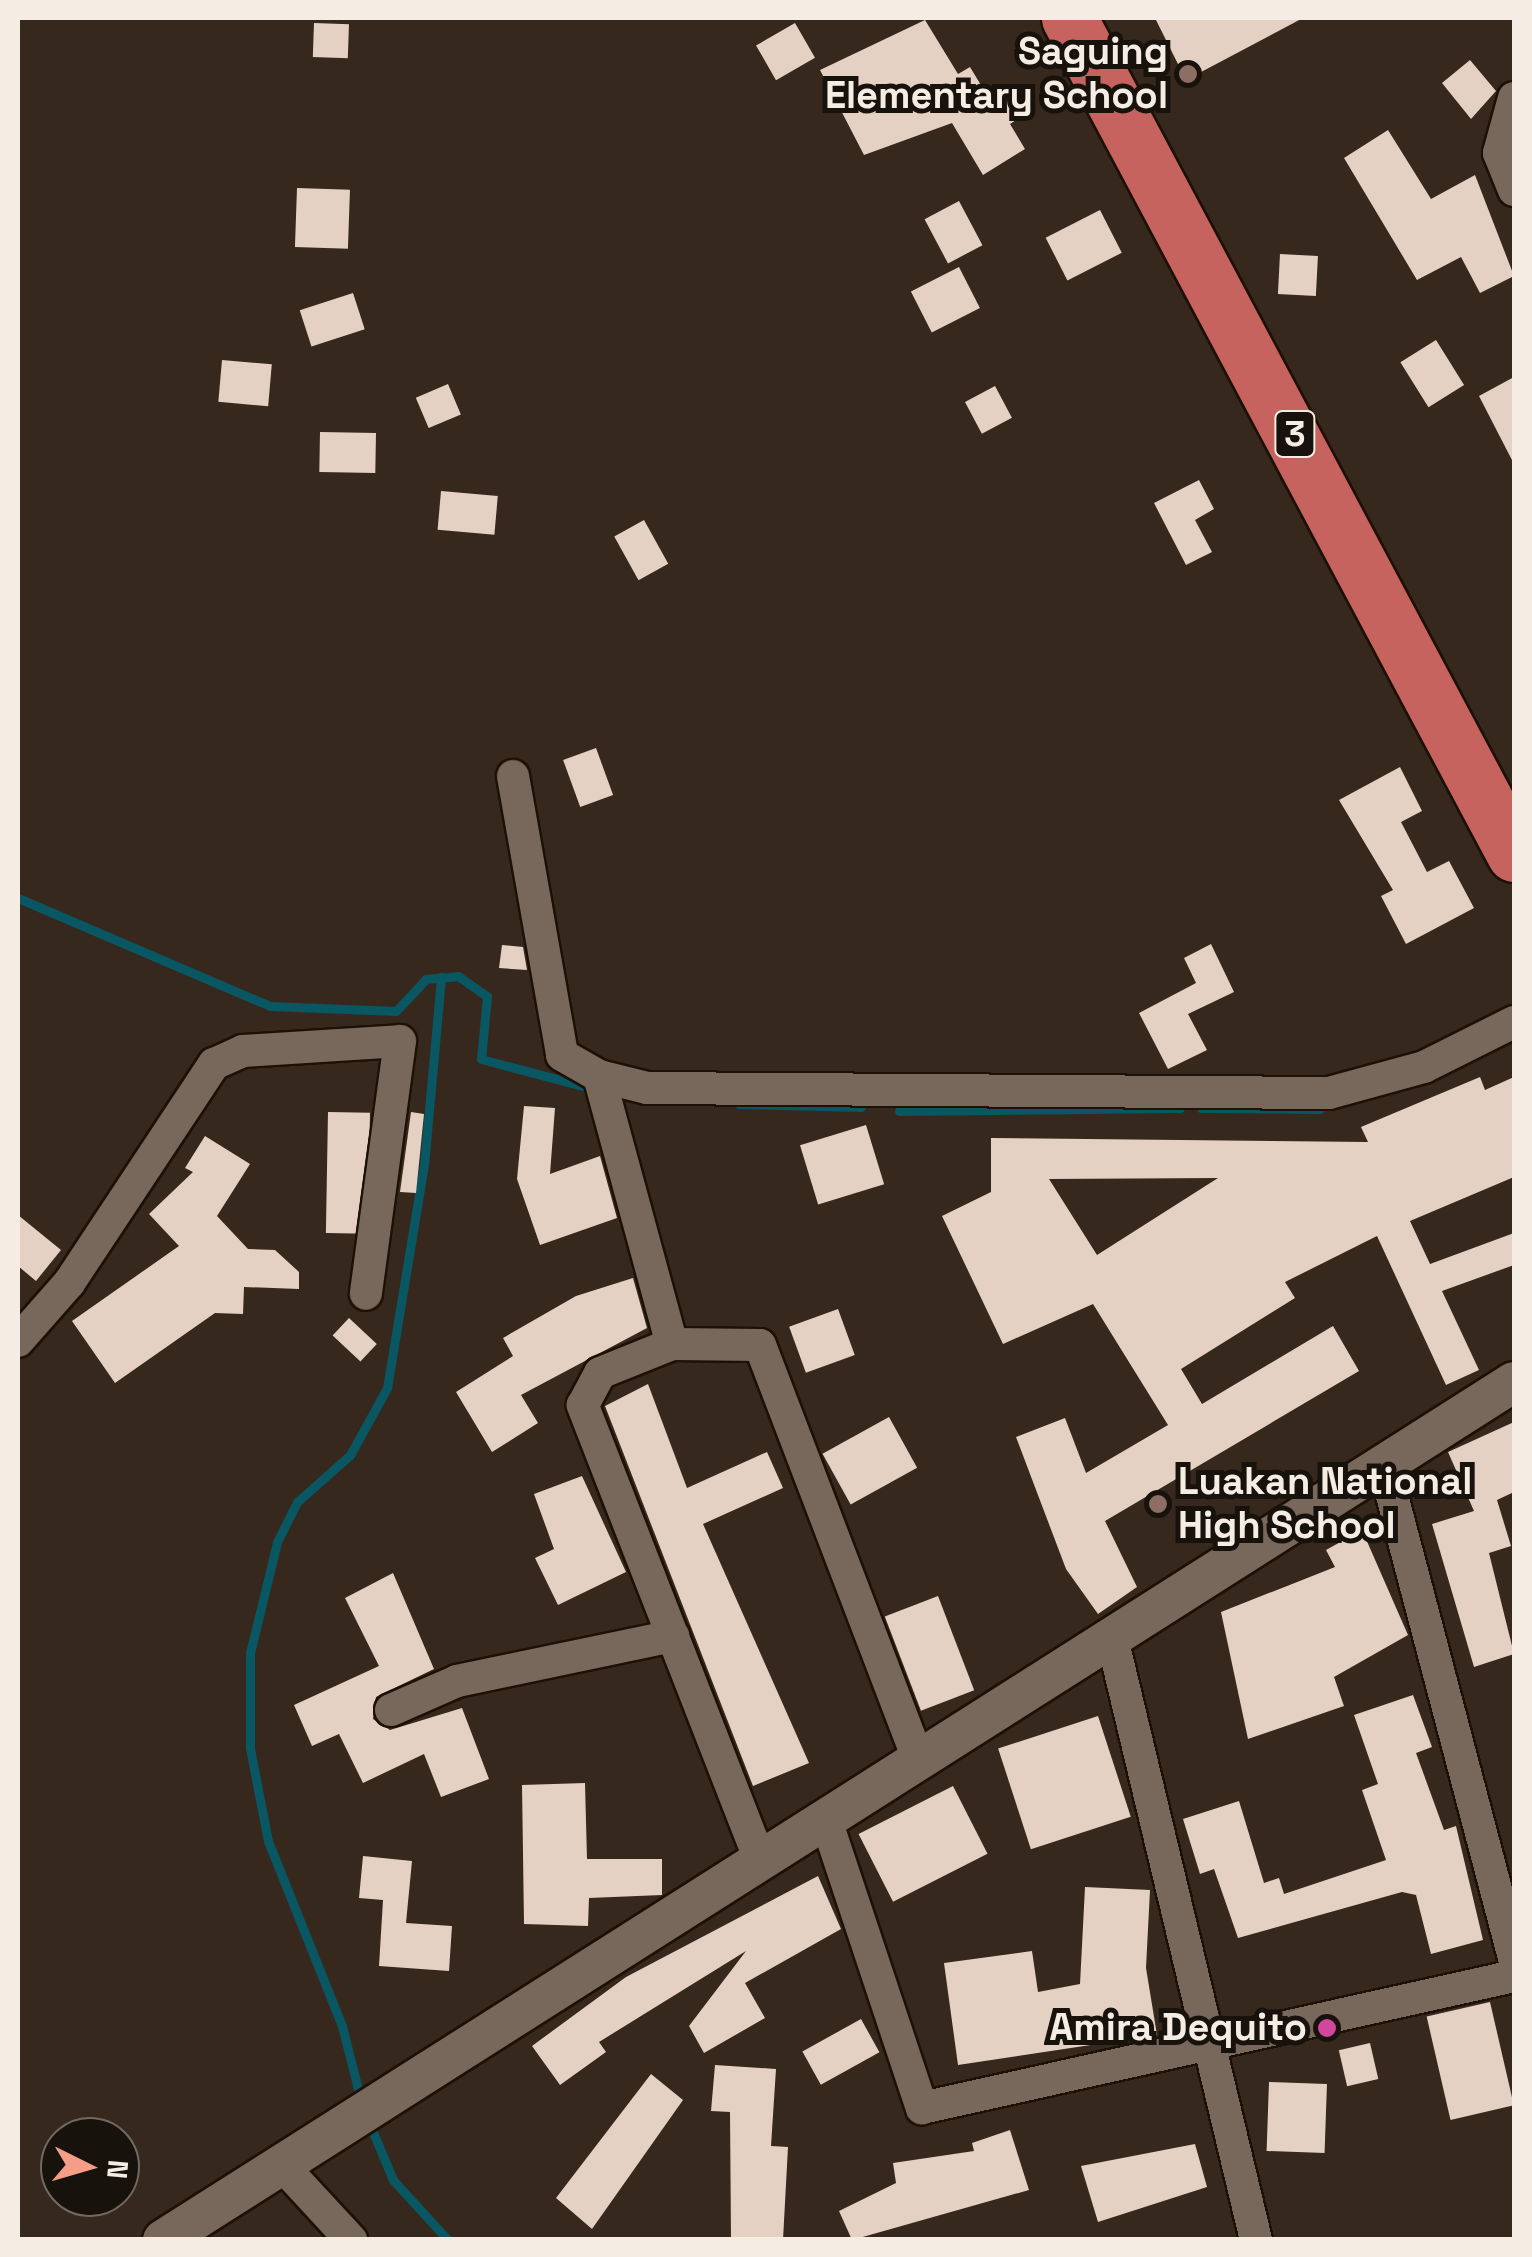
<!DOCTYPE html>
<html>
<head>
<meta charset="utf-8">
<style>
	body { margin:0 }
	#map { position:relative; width:1532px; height:2257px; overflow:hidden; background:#36281c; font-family:"Space Grotesk",sans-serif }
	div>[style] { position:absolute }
	.stream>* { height:9px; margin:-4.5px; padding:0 4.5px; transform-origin:4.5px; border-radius:4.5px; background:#085763 }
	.building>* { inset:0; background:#e4d1c3; transform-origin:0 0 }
	.roads { filter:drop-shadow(2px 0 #1d1006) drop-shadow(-2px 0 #1d1006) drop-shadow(0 2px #1d1006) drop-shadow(0 -2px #1d1006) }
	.minor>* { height:32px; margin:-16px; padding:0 16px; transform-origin:16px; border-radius:16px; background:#78685b }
	.tertiary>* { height:40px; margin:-20px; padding:0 20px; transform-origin:20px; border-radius:20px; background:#78685b }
	.trunk>* { height:55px; margin:-27.5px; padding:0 27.5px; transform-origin:27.5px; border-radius:27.5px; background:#c6635f }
	.dots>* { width:28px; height:28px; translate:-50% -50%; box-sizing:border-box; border:5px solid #18120d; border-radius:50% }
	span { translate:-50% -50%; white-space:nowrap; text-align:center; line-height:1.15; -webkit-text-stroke:10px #18120d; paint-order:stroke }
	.shield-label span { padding:2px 8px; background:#18120d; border:2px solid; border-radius:8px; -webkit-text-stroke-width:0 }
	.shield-label { font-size:35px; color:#f5ece4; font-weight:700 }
	.poi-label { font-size:38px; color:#f5ece4; font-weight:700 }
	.right { translate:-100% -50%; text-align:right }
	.left { translate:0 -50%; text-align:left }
	.frame { position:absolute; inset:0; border:20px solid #f5ece4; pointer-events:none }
	.north { position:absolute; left:40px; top:2117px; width:100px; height:100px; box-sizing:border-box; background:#18120d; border:2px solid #706963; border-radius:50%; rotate:95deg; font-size:28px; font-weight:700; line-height:40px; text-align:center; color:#f5ece4 }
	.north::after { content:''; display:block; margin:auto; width:35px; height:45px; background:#f49e88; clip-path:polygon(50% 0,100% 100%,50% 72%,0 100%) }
</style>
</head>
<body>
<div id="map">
	<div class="stream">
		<div style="left:18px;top:898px;width:274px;rotate:23.2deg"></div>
		<div style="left:270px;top:1006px;width:126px;rotate:2.3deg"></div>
		<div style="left:396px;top:1011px;width:44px;rotate:-46.8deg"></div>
		<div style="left:426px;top:979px;width:32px;rotate:-5deg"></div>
		<div style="left:458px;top:976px;width:35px;rotate:35deg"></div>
		<div style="left:487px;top:996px;width:63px;rotate:95.4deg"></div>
		<div style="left:481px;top:1059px;width:106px;rotate:14.8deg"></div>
		<div style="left:739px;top:1104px;width:122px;rotate:1.4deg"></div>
		<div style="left:1201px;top:1108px;width:119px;rotate:0.5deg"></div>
		<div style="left:899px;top:1111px;width:281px;rotate:-0.6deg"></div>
		<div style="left:361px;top:2101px;width:77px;rotate:-104.2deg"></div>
		<div style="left:342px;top:2026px;width:199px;rotate:-111.8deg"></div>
		<div style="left:268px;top:1841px;width:95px;rotate:-101deg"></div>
		<div style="left:250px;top:1748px;width:95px;rotate:-90deg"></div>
		<div style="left:250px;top:1653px;width:114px;rotate:-76.3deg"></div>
		<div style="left:277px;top:1542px;width:45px;rotate:-63.4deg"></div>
		<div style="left:297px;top:1502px;width:71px;rotate:-41.6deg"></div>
		<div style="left:350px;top:1455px;width:77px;rotate:-61.1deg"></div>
		<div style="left:387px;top:1388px;width:226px;rotate:-80.6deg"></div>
		<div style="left:424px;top:1165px;width:189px;rotate:-84.8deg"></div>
		<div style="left:368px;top:2120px;width:65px;rotate:67.4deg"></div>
		<div style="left:393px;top:2180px;width:81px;rotate:47.5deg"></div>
	</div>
	<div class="building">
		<div style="clip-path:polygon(1155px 18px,1303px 18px,1186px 80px)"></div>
		<div style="clip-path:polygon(925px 20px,958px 74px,970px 67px,993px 105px,1009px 95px,1022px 116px,1010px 124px,1025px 149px,983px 175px,952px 123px,864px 155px,820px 70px)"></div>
		<div style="left:314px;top:23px;width:35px;height:34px;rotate:2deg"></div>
		<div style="left:795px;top:23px;width:40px;height:45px;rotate:60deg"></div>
		<div style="clip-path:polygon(1470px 60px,1496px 91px,1471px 119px,1442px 83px)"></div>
		<div style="clip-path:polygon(1388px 130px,1431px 199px,1475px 175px,1514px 276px,1480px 293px,1461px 257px,1417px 280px,1344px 158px)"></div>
		<div style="left:297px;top:188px;width:53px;height:59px;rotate:2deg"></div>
		<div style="left:959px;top:201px;width:50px;height:39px;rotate:62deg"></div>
		<div style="left:1100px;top:210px;width:48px;height:61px;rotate:63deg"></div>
		<div style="left:1280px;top:254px;width:38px;height:40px;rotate:3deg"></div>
		<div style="left:959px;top:267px;width:46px;height:54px;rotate:63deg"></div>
		<div style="left:353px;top:293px;width:38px;height:56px;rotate:72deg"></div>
		<div style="left:1436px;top:340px;width:53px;height:42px;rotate:58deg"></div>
		<div style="left:222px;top:360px;width:50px;height:42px;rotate:5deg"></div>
		<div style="clip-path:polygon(1514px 377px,1514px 464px,1479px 396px)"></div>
		<div style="left:448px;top:384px;width:33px;height:35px;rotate:67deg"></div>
		<div style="left:995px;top:386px;width:36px;height:34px;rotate:62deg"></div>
		<div style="left:320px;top:432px;width:56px;height:40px;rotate:1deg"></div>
		<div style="clip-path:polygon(1199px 480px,1214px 509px,1195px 520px,1212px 552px,1186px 565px,1154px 503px)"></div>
		<div style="left:441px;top:491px;width:57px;height:39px;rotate:5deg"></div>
		<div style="left:644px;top:520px;width:50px;height:34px;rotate:61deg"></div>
		<div style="left:596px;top:748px;width:50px;height:35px;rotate:70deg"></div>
		<div style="clip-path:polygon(1400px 767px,1422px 811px,1401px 822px,1427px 872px,1449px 861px,1474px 908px,1406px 944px,1381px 896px,1393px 890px,1339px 800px)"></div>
		<div style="clip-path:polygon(1211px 944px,1234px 992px,1188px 1014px,1207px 1050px,1168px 1069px,1139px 1013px,1196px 983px,1184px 958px)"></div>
		<div style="clip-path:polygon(502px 945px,523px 947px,527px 970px,499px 968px)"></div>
		<div style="clip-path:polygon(evenodd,1480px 1077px,1485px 1090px,1514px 1077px,1514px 1177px,1410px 1221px,1430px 1264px,1514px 1233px,1514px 1265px,1442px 1291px,1479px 1370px,1446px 1385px,1377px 1236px,1285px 1282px,1295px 1298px,1181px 1369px,1202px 1404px,1333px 1326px,1359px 1371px,1105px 1521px,1137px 1587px,1098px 1614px,1066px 1569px,1016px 1437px,1065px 1418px,1086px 1473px,1168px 1425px,1093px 1304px,1003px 1344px,942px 1216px,991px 1192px,991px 1138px,1368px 1142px,1361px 1127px,1480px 1077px,1218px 1178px,1097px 1255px,1049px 1179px,1218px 1178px)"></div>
		<div style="clip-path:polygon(524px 1106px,555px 1108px,550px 1174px,600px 1156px,617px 1218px,540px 1245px,517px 1179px)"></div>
		<div style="left:328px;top:1112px;width:42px;height:121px;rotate:1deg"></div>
		<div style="clip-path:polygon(411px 1112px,424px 1114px,416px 1193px,400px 1192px)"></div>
		<div style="left:866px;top:1125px;width:62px;height:69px;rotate:73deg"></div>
		<div style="clip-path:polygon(205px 1136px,250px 1164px,217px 1216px,248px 1249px,275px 1250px,299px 1272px,299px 1289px,244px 1287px,243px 1314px,215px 1313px,115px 1383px,72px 1321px,179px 1246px,149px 1214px,193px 1172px,185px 1168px)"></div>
		<div style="clip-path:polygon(18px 1215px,61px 1250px,36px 1281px,18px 1266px)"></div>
		<div style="clip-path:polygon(633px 1278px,647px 1328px,521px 1395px,538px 1423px,492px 1452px,456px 1392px,513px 1356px,503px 1338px,576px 1296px)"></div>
		<div style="left:838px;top:1309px;width:49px;height:52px;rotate:70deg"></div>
		<div style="left:349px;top:1318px;width:38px;height:24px;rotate:43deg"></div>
		<div style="clip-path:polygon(648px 1384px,687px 1488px,767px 1452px,783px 1488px,703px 1524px,809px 1763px,753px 1786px,605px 1406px)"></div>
		<div style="left:889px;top:1417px;width:58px;height:76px;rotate:61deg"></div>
		<div style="clip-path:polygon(1514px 1422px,1514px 1492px,1497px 1500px,1511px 1546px,1489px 1553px,1514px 1654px,1474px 1667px,1432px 1524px,1474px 1511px,1448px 1452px)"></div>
		<div style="clip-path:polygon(582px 1476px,626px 1572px,558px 1605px,535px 1558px,554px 1549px,534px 1494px)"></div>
		<div style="clip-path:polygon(1362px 1530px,1408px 1635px,1334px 1677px,1344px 1706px,1248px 1739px,1221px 1612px,1335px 1567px,1326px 1550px)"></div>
		<div style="clip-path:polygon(393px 1573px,434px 1669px,376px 1697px,373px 1719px,390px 1730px,462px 1708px,489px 1779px,441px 1797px,424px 1754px,363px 1783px,339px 1734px,312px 1746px,294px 1705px,379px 1666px,345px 1598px)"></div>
		<div style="left:938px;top:1596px;width:101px;height:57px;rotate:69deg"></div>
		<div style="clip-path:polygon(1413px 1695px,1432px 1747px,1416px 1753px,1444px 1830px,1456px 1826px,1483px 1940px,1431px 1954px,1416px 1895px,1402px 1892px,1238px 1938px,1214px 1869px,1200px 1874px,1183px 1819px,1239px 1801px,1264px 1883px,1279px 1878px,1284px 1894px,1386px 1860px,1362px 1790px,1378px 1784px,1354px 1715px)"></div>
		<div style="left:1098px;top:1716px;width:106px;height:105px;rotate:72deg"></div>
		<div style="clip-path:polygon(585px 1783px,587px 1859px,662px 1859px,662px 1895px,589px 1898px,588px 1926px,524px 1924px,522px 1785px)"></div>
		<div style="left:953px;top:1786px;width:76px;height:106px;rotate:63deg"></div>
		<div style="clip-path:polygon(363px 1856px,412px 1861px,406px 1923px,452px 1926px,449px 1971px,379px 1966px,383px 1900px,359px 1898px)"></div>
		<div style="clip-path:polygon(818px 1876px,841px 1929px,745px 1983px,765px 2018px,704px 2053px,689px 2026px,746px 1951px,599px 2042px,606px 2052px,560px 2085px,532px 2046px,626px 1977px)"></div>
		<div style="clip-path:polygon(1085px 1887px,1150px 1890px,1146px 1968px,1157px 2035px,958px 2065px,944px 1963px,1032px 1951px,1038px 1992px,1080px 1984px)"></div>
		<div style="left:1490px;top:2002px;width:106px;height:65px;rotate:77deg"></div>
		<div style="left:861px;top:2019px;width:38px;height:67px;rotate:61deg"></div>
		<div style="left:1370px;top:2043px;width:37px;height:32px;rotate:77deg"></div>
		<div style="clip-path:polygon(715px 2065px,776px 2069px,771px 2146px,788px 2147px,783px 2240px,731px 2240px,730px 2112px,711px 2111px)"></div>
		<div style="clip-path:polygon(651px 2074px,683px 2100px,592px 2229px,556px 2198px)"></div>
		<div style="left:1269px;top:2082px;width:58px;height:69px;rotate:2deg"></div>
		<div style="clip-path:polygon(1010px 2130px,1029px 2190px,852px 2240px,839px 2211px,896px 2183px,893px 2163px,974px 2151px,972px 2143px)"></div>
		<div style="clip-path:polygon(1195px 2144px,1207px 2187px,1098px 2222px,1081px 2166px)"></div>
	</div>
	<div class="roads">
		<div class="minor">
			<div style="left:1514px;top:98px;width:57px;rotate:105.3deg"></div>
			<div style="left:1499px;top:153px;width:40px;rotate:68deg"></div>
			<div style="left:513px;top:776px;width:283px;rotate:80deg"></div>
			<div style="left:562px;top:1055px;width:43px;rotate:29.6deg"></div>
			<div style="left:599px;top:1076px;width:49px;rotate:14deg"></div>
			<div style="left:647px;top:1088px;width:682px;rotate:0.42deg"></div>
			<div style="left:1329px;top:1093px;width:98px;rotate:-15.3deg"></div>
			<div style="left:1424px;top:1067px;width:101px;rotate:-26.6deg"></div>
			<div style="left:599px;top:1076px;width:278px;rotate:74.8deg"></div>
			<div style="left:18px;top:1341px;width:77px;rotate:-48.7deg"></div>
			<div style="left:69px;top:1283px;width:263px;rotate:-56.5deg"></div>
			<div style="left:214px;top:1064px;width:32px;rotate:-24deg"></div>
			<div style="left:243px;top:1051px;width:157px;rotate:-3.6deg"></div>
			<div style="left:400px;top:1041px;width:255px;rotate:97.7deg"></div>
			<div style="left:1385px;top:1469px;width:506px;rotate:75.22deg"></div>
			<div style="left:1113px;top:1642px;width:615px;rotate:76.55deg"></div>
			<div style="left:391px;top:1710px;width:72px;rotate:-23.7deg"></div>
			<div style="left:457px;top:1681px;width:221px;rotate:-11.8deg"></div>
			<div style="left:826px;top:1820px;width:304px;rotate:71.6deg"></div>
			<div style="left:922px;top:2108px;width:607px;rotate:-12.57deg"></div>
			<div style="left:758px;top:1855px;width:483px;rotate:-111.3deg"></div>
			<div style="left:583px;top:1405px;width:36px;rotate:-62deg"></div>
			<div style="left:600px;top:1373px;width:78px;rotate:-21.9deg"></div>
			<div style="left:672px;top:1344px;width:88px;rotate:0.7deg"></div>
			<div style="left:760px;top:1345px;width:446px;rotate:69.1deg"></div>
			<div style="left:280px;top:2163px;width:105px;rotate:47.3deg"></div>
		</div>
		<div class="tertiary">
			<div style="left:163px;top:2240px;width:1600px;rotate:-32.42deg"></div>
		</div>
		<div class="trunk">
			<div style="left:1069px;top:18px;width:947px;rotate:61.97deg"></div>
		</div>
	</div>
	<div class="dots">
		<div style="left:1188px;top:74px;background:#8d6e63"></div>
		<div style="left:1158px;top:1504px;background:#8d6e63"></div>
		<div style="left:1327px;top:2028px;background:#d1479c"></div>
	</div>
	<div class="shield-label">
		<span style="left:1295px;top:434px">3</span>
	</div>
	<div class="poi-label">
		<span class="right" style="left:1168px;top:74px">Saguing<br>Elementary School</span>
		<span class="left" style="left:1178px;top:1504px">Luakan National<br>High School</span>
		<span class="right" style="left:1307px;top:2028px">Amira Dequito</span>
	</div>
	<div class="frame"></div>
	<div class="north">N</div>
</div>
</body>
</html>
